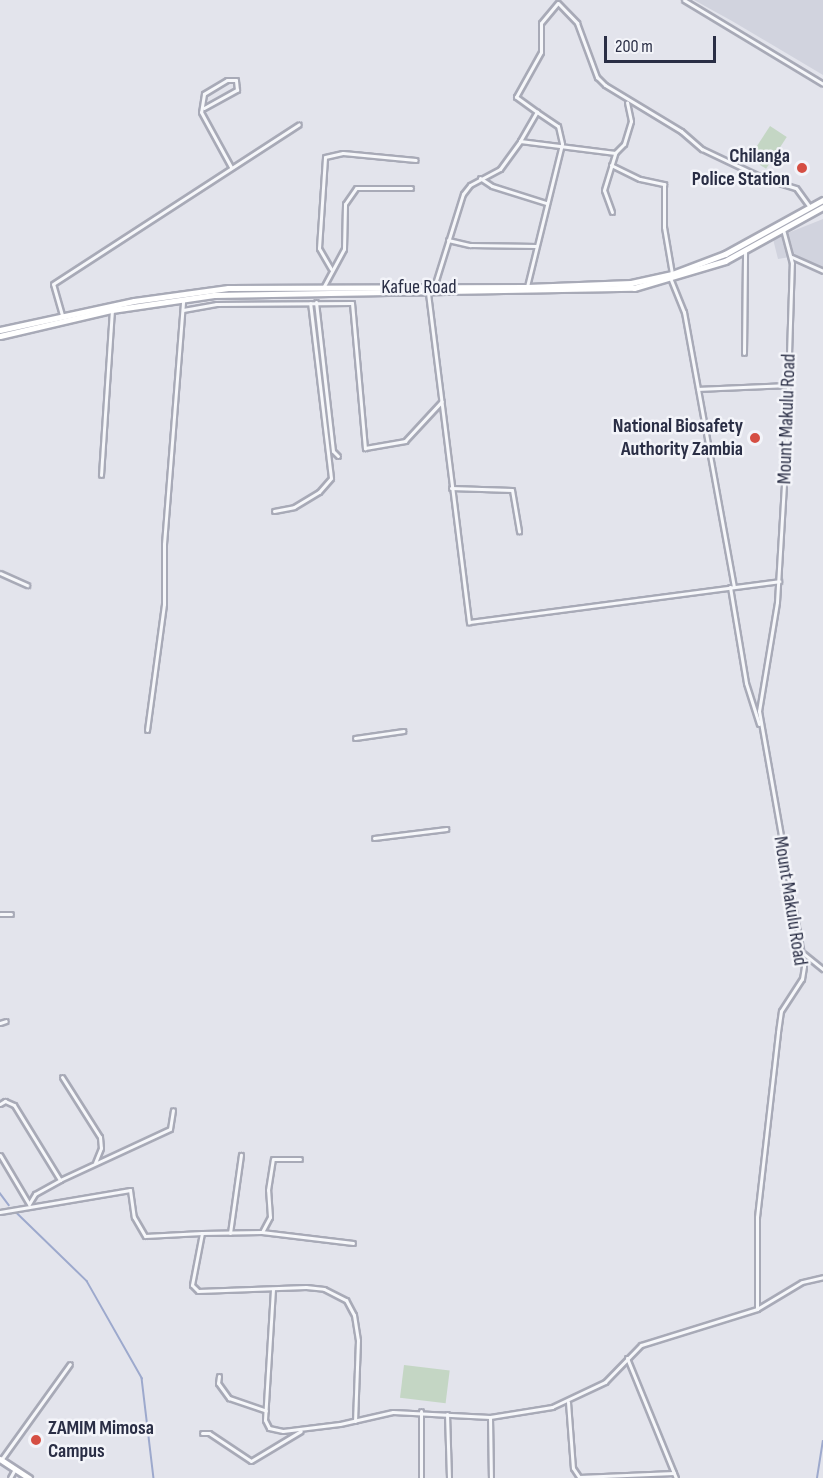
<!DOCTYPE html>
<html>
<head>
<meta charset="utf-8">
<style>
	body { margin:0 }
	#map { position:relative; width:823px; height:1478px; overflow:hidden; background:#e3e4ec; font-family:"Sofia Sans Condensed",sans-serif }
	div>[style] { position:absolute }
	.built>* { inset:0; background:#d1d3de }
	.green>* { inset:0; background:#c4d6c4; transform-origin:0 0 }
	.stream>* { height:1.5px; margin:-0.75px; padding:0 0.75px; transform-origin:0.75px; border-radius:0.75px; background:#9da9cd }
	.roads { filter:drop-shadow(2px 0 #a8aab7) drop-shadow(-2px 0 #a8aab7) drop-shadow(0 2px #a8aab7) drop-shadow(0 -2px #a8aab7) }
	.street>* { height:3px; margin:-1.5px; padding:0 1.5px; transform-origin:1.5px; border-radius:1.5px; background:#f6f7fa }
	.secondary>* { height:4.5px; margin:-2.25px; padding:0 2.25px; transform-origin:2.25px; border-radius:2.25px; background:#fff }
	.highway>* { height:5px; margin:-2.5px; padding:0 2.5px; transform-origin:2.5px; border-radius:2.5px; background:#fff }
	.dots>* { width:16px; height:16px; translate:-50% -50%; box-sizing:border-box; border:3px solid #f3f4f9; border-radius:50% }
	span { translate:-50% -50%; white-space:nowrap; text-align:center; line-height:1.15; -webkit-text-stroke:5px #f3f4f9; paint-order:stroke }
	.poi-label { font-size:20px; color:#2a2e45; font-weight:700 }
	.right { translate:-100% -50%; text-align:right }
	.left { translate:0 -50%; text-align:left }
	.street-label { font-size:20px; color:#2a2e45 }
	.scale { position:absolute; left:604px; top:36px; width:112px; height:27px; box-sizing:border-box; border:3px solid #2a2e45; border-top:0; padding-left:8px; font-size:18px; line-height:21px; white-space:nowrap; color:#2a2e45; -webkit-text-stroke:4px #f3f4f9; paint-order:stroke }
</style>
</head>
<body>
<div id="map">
	<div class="built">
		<div style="clip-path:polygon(694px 0,823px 0,823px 75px,732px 21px)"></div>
		<div style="clip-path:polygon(823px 219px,823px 269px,796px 256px,778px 259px,773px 239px)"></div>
	</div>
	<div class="green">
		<div style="left:770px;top:126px;width:20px;height:38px;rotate:33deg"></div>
		<div style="left:404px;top:1365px;width:46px;height:33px;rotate:7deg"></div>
	</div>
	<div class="stream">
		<div style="left:0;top:1193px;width:15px;rotate:53deg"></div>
		<div style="left:14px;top:1210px;width:102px;rotate:44.2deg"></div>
		<div style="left:87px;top:1281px;width:112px;rotate:60.4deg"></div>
		<div style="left:142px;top:1378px;width:101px;rotate:83.2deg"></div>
		<div style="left:817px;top:1478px;width:37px;rotate:-81deg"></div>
	</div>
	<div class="roads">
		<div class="street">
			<div style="left:684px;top:0;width:162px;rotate:31.1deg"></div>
			<div style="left:204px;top:108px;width:38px;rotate:-29deg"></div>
			<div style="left:237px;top:90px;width:10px;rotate:-96deg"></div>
			<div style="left:236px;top:80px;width:9px;rotate:180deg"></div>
			<div style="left:227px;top:80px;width:27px;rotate:149deg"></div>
			<div style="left:204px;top:94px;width:18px;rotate:99deg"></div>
			<div style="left:201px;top:112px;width:63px;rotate:61.4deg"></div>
			<div style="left:537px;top:112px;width:26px;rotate:-144deg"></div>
			<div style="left:516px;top:97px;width:51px;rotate:-60.9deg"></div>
			<div style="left:541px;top:52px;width:29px;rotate:-90deg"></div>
			<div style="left:541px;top:23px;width:26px;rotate:-50deg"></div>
			<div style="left:558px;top:3px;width:28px;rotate:46deg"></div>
			<div style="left:577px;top:23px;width:58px;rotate:69.7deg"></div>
			<div style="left:597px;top:77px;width:11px;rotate:45deg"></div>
			<div style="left:605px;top:85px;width:89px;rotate:31.2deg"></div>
			<div style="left:681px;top:131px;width:28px;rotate:41deg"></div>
			<div style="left:702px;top:149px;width:68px;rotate:25.4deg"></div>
			<div style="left:763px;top:178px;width:34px;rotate:17deg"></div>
			<div style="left:796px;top:188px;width:24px;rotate:54deg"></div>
			<div style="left:520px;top:141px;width:34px;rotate:-60deg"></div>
			<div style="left:537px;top:112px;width:25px;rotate:34deg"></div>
			<div style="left:558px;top:126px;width:18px;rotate:77deg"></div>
			<div style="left:562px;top:144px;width:147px;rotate:103.8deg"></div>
			<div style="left:611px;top:165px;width:32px;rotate:26deg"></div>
			<div style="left:640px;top:179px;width:25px;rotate:12deg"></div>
			<div style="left:664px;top:184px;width:43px;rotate:90deg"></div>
			<div style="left:664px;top:227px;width:48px;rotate:80.3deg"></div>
			<div style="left:480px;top:178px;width:14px;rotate:34deg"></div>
			<div style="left:492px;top:186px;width:57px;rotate:17.5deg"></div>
			<div style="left:612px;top:212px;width:23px;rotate:-110deg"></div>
			<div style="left:604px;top:190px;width:39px;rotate:-73deg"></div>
			<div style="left:448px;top:240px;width:23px;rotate:13deg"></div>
			<div style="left:470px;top:245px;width:66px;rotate:0.9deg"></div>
			<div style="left:792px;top:257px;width:34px;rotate:24deg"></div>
			<div style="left:331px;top:269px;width:24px;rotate:-120deg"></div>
			<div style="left:319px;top:248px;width:91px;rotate:-86.2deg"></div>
			<div style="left:325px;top:157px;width:18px;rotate:-13deg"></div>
			<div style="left:343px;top:153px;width:73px;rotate:5.5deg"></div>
			<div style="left:671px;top:280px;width:35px;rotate:68deg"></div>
			<div style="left:684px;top:312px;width:279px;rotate:79.7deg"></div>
			<div style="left:324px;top:286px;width:42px;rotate:-61.6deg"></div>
			<div style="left:344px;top:249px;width:45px;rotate:-88.7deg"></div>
			<div style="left:345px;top:204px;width:19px;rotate:-55deg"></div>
			<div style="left:356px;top:188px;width:55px"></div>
			<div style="left:434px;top:287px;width:97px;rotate:-72.7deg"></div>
			<div style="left:463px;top:194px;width:11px;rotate:-52deg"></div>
			<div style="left:470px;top:185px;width:34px;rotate:-28deg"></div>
			<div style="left:500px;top:169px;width:34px;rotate:-54deg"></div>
			<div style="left:520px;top:141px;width:96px;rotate:7.2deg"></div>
			<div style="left:615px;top:153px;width:13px;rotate:-45deg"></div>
			<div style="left:624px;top:144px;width:24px;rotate:-73deg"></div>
			<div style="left:631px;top:121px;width:19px;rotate:-102deg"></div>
			<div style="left:428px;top:293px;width:332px;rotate:82.9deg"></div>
			<div style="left:469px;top:622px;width:313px;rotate:-7.5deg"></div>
			<div style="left:316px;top:302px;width:150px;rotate:83.5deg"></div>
			<div style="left:333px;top:451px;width:7px;rotate:45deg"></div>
			<div style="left:183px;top:310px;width:34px;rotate:-10deg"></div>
			<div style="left:216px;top:304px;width:136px;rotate:-0.4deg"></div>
			<div style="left:352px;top:303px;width:146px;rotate:84.9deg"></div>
			<div style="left:365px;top:448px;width:41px;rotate:-9.9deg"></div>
			<div style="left:405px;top:441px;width:54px;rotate:-47.2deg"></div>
			<div style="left:62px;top:315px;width:32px;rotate:-106deg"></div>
			<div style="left:53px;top:284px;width:293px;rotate:-33deg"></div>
			<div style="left:744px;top:353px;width:102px;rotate:-89.4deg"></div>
			<div style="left:698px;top:389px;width:90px;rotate:-2.5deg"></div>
			<div style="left:101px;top:475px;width:165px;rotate:-86.2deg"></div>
			<div style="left:451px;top:488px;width:61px;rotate:1.9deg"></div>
			<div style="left:512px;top:490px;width:42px;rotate:80.3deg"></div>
			<div style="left:274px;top:511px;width:20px;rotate:-11deg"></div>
			<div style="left:294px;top:507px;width:29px;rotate:-31deg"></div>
			<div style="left:319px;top:492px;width:18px;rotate:-49deg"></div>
			<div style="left:331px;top:478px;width:176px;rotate:-96.8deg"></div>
			<div style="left:0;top:573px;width:30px;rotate:24deg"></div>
			<div style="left:730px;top:587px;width:97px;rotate:80.5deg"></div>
			<div style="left:746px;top:683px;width:43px;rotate:72.4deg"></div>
			<div style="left:147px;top:730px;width:127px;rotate:-82.3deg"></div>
			<div style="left:164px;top:604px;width:60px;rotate:-90deg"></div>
			<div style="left:164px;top:544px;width:245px;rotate:-85.5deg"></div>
			<div style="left:355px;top:738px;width:49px;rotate:-8.3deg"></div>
			<div style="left:374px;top:838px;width:73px;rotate:-7.1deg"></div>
			<div style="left:0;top:914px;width:11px"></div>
			<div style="left:803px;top:953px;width:26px;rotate:39deg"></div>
			<div style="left:0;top:1023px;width:6px;rotate:-18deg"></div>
			<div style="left:62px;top:1077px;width:71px;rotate:57.7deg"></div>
			<div style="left:100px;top:1137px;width:11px;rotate:85deg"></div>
			<div style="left:101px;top:1148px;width:16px;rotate:112deg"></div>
			<div style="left:0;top:1104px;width:6px;rotate:-31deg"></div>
			<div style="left:5px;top:1101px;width:10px;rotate:24deg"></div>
			<div style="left:14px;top:1105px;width:88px;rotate:58.5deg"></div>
			<div style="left:0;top:1155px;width:57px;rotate:59.4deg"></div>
			<div style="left:29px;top:1204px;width:12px;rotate:-59deg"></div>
			<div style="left:35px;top:1194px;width:29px;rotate:-29deg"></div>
			<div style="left:60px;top:1180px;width:121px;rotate:-24.9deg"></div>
			<div style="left:170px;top:1129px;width:19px;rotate:-81deg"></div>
			<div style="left:0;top:1212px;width:132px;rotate:-9.6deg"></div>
			<div style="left:130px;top:1190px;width:27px;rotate:82deg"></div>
			<div style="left:134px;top:1217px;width:22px;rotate:60deg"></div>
			<div style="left:145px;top:1236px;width:57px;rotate:-3deg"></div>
			<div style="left:262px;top:1232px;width:17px;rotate:-62deg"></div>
			<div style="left:270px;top:1217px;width:27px;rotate:-94deg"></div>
			<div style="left:268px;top:1190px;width:31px;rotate:-81deg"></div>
			<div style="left:273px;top:1159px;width:27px"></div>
			<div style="left:230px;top:1233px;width:79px;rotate:-82deg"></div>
			<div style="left:353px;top:1243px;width:92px;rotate:-173.1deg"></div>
			<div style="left:262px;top:1232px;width:60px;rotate:179deg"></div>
			<div style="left:202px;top:1233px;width:53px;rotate:100.9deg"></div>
			<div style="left:192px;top:1285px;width:8px;rotate:45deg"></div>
			<div style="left:198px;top:1291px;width:108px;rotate:-2.1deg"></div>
			<div style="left:306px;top:1287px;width:18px;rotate:6deg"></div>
			<div style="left:324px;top:1289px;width:25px;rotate:27deg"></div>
			<div style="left:346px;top:1300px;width:17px;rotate:62deg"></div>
			<div style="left:354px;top:1315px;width:25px;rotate:81deg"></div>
			<div style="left:358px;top:1340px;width:81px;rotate:92.1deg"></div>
			<div style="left:273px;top:1289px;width:131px;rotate:93.5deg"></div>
			<div style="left:265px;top:1420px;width:9px;rotate:63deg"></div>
			<div style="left:269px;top:1428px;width:14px;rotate:12deg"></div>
			<div style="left:283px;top:1431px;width:57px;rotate:-7deg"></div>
			<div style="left:340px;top:1424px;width:54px;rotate:-12.8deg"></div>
			<div style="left:393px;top:1412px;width:97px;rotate:3deg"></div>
			<div style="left:490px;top:1417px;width:63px;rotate:-9.2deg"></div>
			<div style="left:552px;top:1407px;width:59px;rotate:-25.3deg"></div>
			<div style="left:605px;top:1382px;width:52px;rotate:-45.8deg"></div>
			<div style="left:641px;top:1345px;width:121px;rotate:-17.2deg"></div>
			<div style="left:757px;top:1309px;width:92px;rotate:-90deg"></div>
			<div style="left:757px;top:1217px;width:186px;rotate:-83.5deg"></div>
			<div style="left:778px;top:1032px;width:21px;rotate:-82deg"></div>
			<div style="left:781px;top:1011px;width:38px;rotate:-57deg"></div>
			<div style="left:802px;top:979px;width:13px;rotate:-81deg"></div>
			<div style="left:804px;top:966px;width:259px;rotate:-100deg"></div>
			<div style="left:759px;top:711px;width:110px;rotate:-80.6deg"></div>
			<div style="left:777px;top:602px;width:152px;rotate:-86.6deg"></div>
			<div style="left:786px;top:450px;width:187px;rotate:-88.2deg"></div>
			<div style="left:792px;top:263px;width:35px;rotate:-105deg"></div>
			<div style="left:757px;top:1309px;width:52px;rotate:-31deg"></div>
			<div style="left:802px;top:1282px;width:22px;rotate:-13deg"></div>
			<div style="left:627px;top:1358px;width:130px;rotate:67.8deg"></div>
			<div style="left:219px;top:1376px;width:7px;rotate:98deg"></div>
			<div style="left:218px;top:1383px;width:19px;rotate:54deg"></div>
			<div style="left:229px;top:1398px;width:39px;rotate:19deg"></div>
			<div style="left:568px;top:1402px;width:66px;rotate:85.7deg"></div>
			<div style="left:573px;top:1468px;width:11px;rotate:56deg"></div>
			<div style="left:579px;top:1477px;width:95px;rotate:-2.4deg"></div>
			<div style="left:421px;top:1411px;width:67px;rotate:90deg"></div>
			<div style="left:447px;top:1414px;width:64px;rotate:88.2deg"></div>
			<div style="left:490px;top:1417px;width:61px;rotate:89.1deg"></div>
			<div style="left:202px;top:1433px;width:7px"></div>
			<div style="left:209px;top:1433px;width:50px;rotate:33.7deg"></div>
			<div style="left:251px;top:1461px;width:58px;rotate:-31deg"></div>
			<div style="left:1px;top:1460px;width:118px;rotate:-54.3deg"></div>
			<div style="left:10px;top:1478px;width:10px;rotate:-61deg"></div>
		</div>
		<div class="secondary">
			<div style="left:0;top:1459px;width:35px;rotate:33deg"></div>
		</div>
		<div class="highway">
			<div style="left:0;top:330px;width:137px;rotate:-12.2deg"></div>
			<div style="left:134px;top:301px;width:95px;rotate:-7.9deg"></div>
			<div style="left:228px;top:288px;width:299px;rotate:-0.2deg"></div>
			<div style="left:527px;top:287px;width:104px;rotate:-2.2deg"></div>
			<div style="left:631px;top:283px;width:42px;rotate:-12.4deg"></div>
			<div style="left:672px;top:274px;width:57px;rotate:-20.7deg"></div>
			<div style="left:725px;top:254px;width:112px;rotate:-28.9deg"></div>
			<div style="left:0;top:336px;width:115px;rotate:-13.1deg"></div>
			<div style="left:112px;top:310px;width:103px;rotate:-8.4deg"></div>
			<div style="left:214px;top:295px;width:420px;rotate:-1deg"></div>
			<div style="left:634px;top:288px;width:95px;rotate:-16.5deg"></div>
			<div style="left:725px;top:261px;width:112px;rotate:-28.9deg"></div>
		</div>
	</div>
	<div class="dots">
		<div style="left:802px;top:168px;background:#d54e43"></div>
		<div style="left:755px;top:438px;background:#d54e43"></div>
		<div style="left:36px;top:1440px;background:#d54e43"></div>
	</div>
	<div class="poi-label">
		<span class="right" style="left:790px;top:168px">Chilanga<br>Police Station</span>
		<span class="right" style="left:743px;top:438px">National Biosafety<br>Authority Zambia</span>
		<span class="left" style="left:48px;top:1440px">ZAMIM Mimosa<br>Campus</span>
	</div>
	<div class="street-label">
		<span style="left:419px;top:287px">Kafue Road</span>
		<span style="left:787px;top:419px;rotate:-88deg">Mount Makulu Road</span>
		<span style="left:790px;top:901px;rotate:81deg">Mount Makulu Road</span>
	</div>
	<div class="scale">200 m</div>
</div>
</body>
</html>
